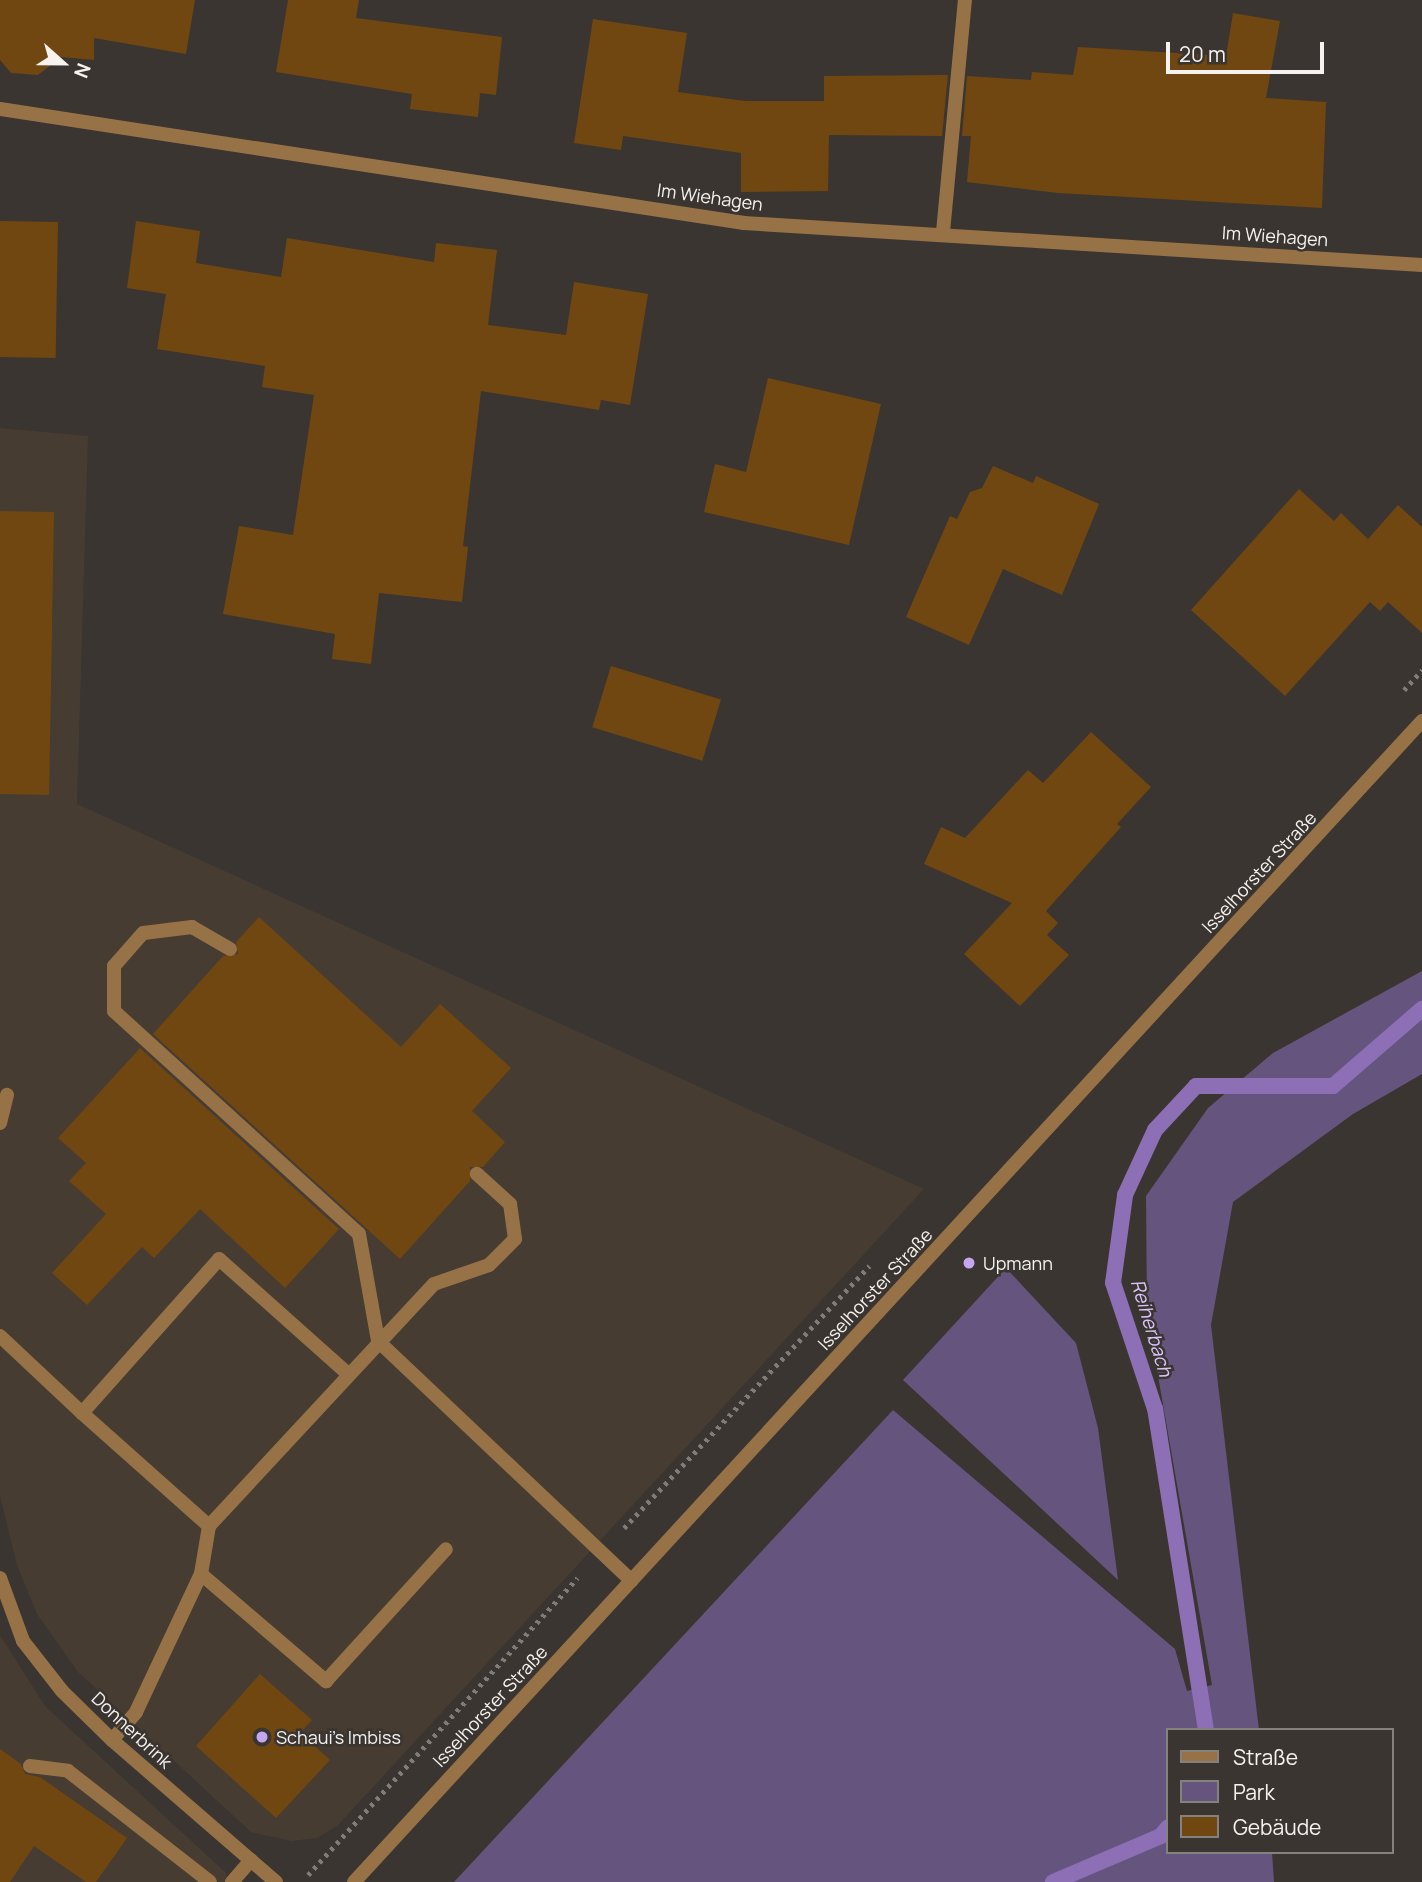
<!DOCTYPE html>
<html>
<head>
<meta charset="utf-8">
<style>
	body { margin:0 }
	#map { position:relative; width:1422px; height:1882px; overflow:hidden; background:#3a3530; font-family:Manrope,sans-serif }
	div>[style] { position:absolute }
	.built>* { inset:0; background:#463c32 }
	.green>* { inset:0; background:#65547d }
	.stream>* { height:16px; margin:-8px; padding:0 8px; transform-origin:8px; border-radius:8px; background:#8d6fb5 }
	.building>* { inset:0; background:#714711; transform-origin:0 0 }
	.path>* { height:4.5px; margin-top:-2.25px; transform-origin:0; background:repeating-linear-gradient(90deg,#807c77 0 3.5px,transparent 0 8.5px) }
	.service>* { height:14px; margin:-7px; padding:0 7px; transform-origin:7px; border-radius:7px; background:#987247 }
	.minor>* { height:14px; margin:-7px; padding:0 7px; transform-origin:7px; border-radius:7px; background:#987247 }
	.tertiary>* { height:14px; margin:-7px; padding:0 7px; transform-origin:7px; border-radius:7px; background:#987247 }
	.dots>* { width:19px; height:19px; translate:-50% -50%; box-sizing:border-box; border:4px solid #3a3530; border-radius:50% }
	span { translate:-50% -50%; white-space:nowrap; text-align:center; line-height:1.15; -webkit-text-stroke:5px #3a3530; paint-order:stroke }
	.street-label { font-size:18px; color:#f5f2ef }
	.poi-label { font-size:18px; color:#f5f2ef }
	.left { translate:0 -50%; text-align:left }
	.water-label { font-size:19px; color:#dbc4fe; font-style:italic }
	.legend { position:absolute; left:1166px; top:1728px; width:228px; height:126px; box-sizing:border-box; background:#3a3530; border:2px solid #85817c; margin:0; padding:9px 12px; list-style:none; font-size:21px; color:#f5f2ef }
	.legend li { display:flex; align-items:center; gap:14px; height:35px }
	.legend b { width:35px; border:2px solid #85817c }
	.north { position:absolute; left:28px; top:28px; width:70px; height:70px; -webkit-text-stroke:5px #3a3530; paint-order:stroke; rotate:111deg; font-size:19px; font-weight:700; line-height:28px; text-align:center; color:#f5f2ef }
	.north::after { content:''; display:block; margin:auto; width:24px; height:32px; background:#f5f2ef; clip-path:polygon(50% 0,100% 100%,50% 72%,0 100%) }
	.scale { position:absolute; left:1166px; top:42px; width:158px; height:32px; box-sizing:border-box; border:4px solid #f5f2ef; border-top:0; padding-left:9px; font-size:21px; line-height:24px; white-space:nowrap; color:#f5f2ef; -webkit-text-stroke:5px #3a3530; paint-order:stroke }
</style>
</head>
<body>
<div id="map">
	<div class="built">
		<div style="clip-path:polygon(0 428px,88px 436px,77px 804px,924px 1189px,337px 1826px,317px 1838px,291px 1841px,251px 1832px,78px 1672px,37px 1614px,17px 1565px,0 1496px)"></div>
		<div style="clip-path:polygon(0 1635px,45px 1706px,226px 1873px,226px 1882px,0 1882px)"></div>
	</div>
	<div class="green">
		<div style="clip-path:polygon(1422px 971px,1422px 1074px,1353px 1114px,1233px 1202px,1211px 1325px,1259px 1730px,1168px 1730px,1168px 1852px,1272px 1852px,1274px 1882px,454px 1882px,893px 1410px,1175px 1649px,1187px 1691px,1212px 1685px,1147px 1313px,1146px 1196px,1208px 1108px,1273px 1053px)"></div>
		<div style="clip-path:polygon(1006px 1268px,1076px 1343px,1098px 1428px,1118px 1580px,903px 1380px)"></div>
	</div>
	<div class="stream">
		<div style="left:1206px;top:1730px;width:325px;rotate:-99deg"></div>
		<div style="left:1155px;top:1409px;width:133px;rotate:-108.4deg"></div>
		<div style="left:1113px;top:1283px;width:89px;rotate:-82.2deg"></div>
		<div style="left:1125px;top:1195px;width:72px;rotate:-65.2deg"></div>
		<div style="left:1155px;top:1130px;width:60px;rotate:-47deg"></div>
		<div style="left:1196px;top:1086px;width:137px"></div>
		<div style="left:1333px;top:1086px;width:118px;rotate:-40.9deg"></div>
		<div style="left:1053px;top:1882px;width:117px;rotate:-23.1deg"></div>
		<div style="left:1161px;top:1836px;width:11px;rotate:-52deg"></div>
	</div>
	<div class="building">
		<div style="clip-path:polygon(0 0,195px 0,186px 54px,94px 38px,94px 60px,61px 57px,38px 75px,11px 73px,0 60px)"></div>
		<div style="clip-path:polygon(288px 0,359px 0,356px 18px,502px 37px,496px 95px,480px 93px,478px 117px,410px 109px,412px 94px,276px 72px)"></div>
		<div style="clip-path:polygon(1233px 13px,1280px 21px,1266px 98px,1326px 102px,1322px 208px,1058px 193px,967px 182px,971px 136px,962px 136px,967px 76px,1031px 80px,1032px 72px,1073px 75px,1078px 47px,1226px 56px)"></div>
		<div style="clip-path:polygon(593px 19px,687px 33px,678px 92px,745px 101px,824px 101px,824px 76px,948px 75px,942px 136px,829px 135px,828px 191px,741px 192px,741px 153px,623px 136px,621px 150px,574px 143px)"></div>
		<div style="left:0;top:221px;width:58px;height:136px;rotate:1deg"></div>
		<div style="clip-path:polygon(136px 221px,200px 231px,196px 263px,281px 277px,287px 238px,434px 262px,436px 243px,497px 250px,488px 325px,566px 335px,574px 282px,648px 294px,630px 405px,601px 400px,599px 410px,481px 391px,463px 546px,468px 547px,462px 602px,379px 593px,371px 664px,332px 659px,335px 634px,223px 614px,239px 526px,293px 535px,314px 395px,262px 387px,265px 366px,157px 349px,166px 294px,127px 288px)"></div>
		<div style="clip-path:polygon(768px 378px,881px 404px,849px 545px,704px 512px,715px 464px,746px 472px)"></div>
		<div style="clip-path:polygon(993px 466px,1033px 483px,1036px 476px,1099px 504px,1062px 595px,1003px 569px,969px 645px,906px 617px,950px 516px,957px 519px,970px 492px,982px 488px)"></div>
		<div style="clip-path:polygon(1299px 489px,1334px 521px,1341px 513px,1368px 539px,1398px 505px,1422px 527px,1422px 633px,1388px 602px,1380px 611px,1370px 602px,1285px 696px,1191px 610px)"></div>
		<div style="left:0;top:511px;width:54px;height:283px;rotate:1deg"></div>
		<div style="left:611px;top:666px;width:115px;height:64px;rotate:17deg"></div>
		<div style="clip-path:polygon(1091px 732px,1151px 787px,1117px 824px,1121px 827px,1046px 911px,1058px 923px,1047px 935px,1069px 955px,1020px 1006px,964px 954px,1012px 903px,924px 864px,941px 827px,965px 838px,1028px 770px,1043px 783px)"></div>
		<div style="clip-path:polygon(259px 917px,401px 1047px,440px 1004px,511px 1068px,472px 1111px,505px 1142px,483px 1167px,470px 1167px,470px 1181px,400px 1259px,153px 1034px,223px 956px,238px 954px,236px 942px)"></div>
		<div style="clip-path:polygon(140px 1048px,339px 1229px,285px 1288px,200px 1209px,154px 1258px,142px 1247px,87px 1305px,52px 1273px,106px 1214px,69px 1181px,86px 1163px,58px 1138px)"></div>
		<div style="clip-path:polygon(260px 1674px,312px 1720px,300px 1733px,330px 1760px,276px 1818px,196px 1746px)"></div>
		<div style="clip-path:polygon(0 1749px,21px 1764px,25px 1774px,40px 1777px,127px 1838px,96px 1882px,86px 1882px,34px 1846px,10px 1882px,0 1882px)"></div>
	</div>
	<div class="path">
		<div style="left:1404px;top:690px;width:27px;rotate:-48deg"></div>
		<div style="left:624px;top:1528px;width:359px;rotate:-46.9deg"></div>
		<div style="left:308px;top:1875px;width:401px;rotate:-47.8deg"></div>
	</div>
	<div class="service">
		<div style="left:943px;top:232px;width:233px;rotate:-84.6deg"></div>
		<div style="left:230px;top:949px;width:44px;rotate:-149.9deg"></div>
		<div style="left:192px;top:927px;width:49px;rotate:173deg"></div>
		<div style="left:143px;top:933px;width:44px;rotate:131.3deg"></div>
		<div style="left:114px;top:966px;width:45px;rotate:90deg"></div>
		<div style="left:114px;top:1011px;width:331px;rotate:42.3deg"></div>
		<div style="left:359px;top:1234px;width:109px;rotate:79.9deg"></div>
		<div style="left:378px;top:1341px;width:349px;rotate:43.4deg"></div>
		<div style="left:0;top:1123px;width:29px;rotate:-76deg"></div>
		<div style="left:0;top:1336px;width:112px;rotate:43.2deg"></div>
		<div style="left:209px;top:1526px;width:170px;rotate:-138.3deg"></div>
		<div style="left:82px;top:1413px;width:206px;rotate:-48.3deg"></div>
		<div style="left:219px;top:1259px;width:171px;rotate:41.7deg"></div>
		<div style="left:201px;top:1574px;width:165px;rotate:40.6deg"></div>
		<div style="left:326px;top:1681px;width:178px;rotate:-47.7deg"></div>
		<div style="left:112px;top:1740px;width:37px;rotate:-49deg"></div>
		<div style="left:136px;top:1712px;width:153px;rotate:-64.8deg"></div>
		<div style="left:201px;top:1574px;width:49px;rotate:-80.5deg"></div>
		<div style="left:209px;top:1526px;width:330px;rotate:-47.1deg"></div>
		<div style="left:434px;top:1284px;width:58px;rotate:-19.1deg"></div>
		<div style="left:489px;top:1265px;width:37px;rotate:-45deg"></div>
		<div style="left:515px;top:1239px;width:35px;rotate:-98deg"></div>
		<div style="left:510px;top:1204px;width:45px;rotate:-137.7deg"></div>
		<div style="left:30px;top:1766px;width:38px;rotate:7deg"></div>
		<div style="left:68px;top:1771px;width:180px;rotate:38deg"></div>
		<div style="left:232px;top:1882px;width:29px;rotate:-49deg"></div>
	</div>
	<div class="minor">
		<div style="left:0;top:109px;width:753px;rotate:8.71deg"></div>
		<div style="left:744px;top:223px;width:679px;rotate:3.54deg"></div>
		<div style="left:0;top:1578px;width:67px;rotate:69.9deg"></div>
		<div style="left:23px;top:1641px;width:63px;rotate:52deg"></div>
		<div style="left:62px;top:1691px;width:70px;rotate:44.4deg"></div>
		<div style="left:112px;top:1740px;width:217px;rotate:40.9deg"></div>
	</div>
	<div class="tertiary">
		<div style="left:354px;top:1882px;width:1578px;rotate:-47.39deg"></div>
	</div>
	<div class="dots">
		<div style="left:969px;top:1263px;background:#c5a6f0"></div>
		<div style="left:262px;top:1737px;background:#c5a6f0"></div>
	</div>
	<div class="street-label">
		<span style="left:710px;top:197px;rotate:8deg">Im Wiehagen</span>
		<span style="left:1275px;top:236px;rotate:4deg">Im Wiehagen</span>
		<span style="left:1259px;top:872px;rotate:-47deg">Isselhorster Straße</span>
		<span style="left:875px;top:1289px;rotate:-47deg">Isselhorster Straße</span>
		<span style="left:490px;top:1706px;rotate:-47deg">Isselhorster Straße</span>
		<span style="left:132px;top:1730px;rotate:43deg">Donnerbrink</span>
	</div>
	<div class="poi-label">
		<span class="left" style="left:983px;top:1263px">Upmann</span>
		<span class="left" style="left:276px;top:1737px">Schaui's Imbiss</span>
	</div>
	<div class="water-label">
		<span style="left:1151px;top:1328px;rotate:73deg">Reiherbach</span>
	</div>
	<ul class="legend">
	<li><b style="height:9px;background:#987247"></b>Straße</li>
	<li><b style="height:19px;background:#65547d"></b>Park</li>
	<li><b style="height:19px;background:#714711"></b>Gebäude</li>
	</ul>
	<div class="north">N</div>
	<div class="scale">20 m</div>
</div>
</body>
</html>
